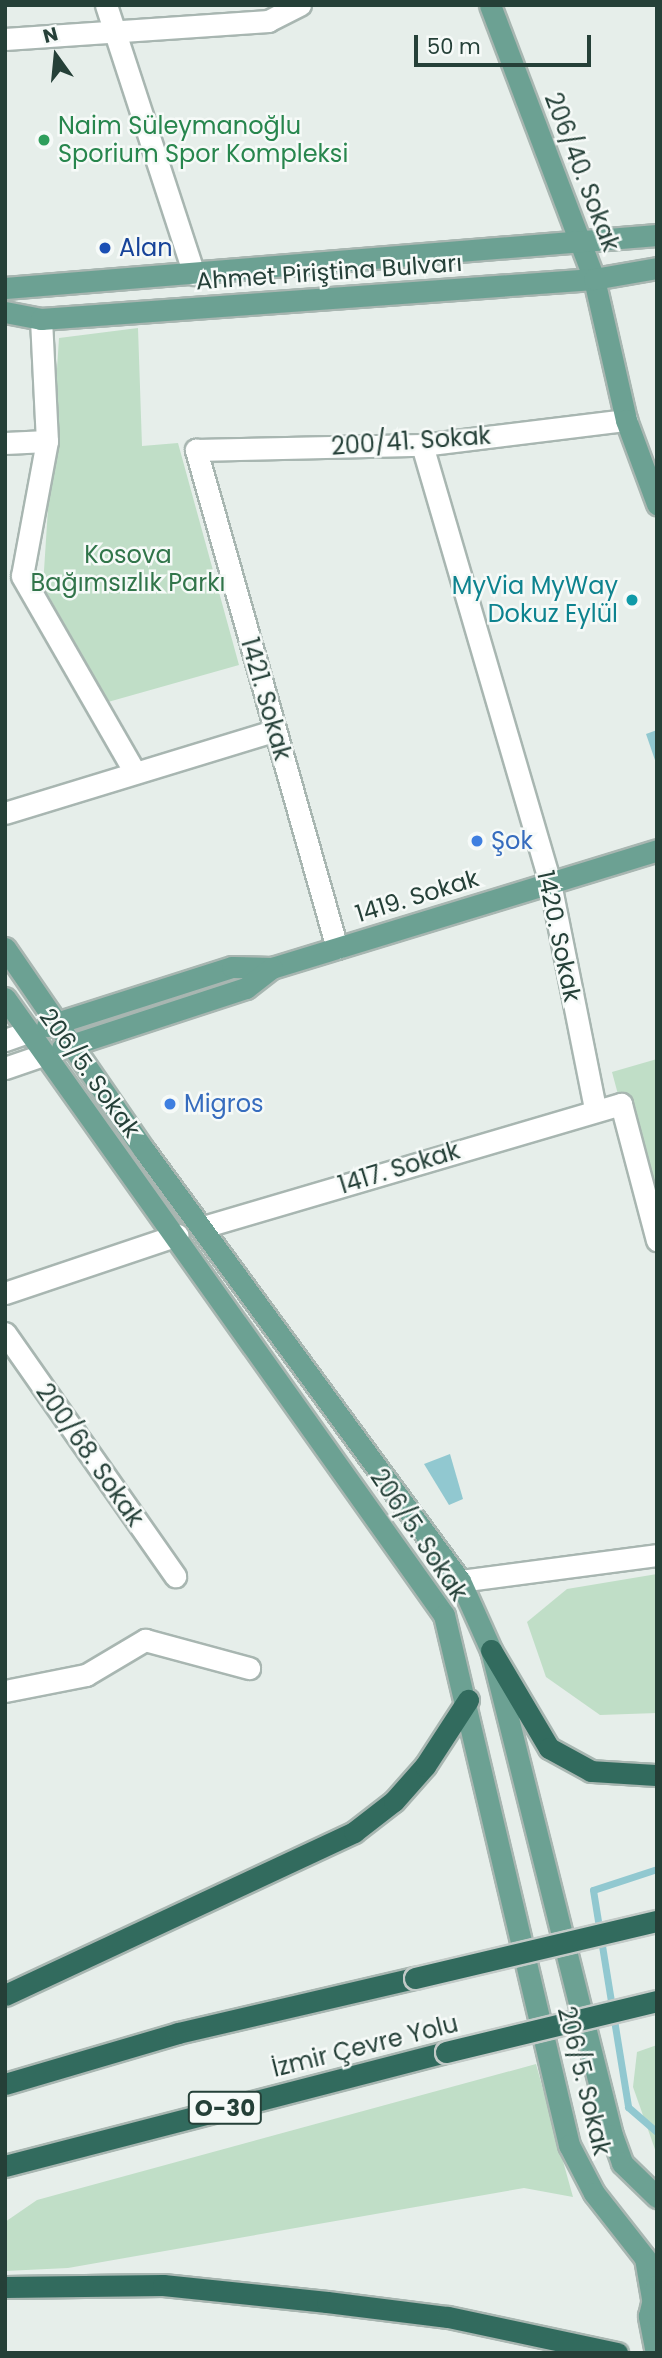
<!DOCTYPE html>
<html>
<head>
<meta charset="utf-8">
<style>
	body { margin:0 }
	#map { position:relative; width:662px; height:2358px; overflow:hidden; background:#e6eeea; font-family:Poppins,sans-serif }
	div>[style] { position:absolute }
	.green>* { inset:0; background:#c0dec7 }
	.water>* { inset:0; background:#91c8d0 }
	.stream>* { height:7px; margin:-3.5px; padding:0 3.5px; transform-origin:3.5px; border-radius:3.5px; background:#91c8d0 }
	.roads { filter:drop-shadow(2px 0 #a8b6b1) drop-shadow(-2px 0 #a8b6b1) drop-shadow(0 2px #a8b6b1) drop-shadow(0 -2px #a8b6b1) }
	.minor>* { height:21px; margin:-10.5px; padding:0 10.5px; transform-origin:10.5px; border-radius:10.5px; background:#fff }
	.major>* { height:21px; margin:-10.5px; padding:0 10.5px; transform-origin:10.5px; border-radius:10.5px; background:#6ca193 }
	.highway>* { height:21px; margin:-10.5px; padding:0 10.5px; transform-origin:10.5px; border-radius:10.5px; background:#326b5e }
	.bridges { filter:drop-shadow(2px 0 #c2cac7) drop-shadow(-2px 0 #c2cac7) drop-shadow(0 2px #c2cac7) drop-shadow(0 -2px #c2cac7) }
	.highway-bridge>* { height:21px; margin:-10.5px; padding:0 10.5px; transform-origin:10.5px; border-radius:10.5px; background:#326b5e }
	.dots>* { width:19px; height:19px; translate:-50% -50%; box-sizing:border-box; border:4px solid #f6faf8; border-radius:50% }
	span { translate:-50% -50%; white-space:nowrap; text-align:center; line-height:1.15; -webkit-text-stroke:5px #f6faf8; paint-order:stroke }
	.shield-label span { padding:2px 5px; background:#f6faf8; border:2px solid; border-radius:5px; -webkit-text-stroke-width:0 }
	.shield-label { font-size:23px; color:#254038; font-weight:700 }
	.leisure-label { font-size:24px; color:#27864d }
	.left { translate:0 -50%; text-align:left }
	.street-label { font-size:24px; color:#254038 }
	.transit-label { font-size:24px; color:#164399 }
	.park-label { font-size:24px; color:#31754a }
	.culture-label { font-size:24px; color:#0d838f }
	.right { translate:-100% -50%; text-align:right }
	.shop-label { font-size:24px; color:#366cbe }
	.frame { position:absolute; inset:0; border:7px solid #254038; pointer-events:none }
	.north { position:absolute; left:21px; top:21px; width:70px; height:70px; -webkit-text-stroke:5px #f6faf8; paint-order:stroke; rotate:345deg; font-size:19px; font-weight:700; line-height:28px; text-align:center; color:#254038 }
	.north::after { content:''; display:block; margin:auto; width:24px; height:32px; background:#254038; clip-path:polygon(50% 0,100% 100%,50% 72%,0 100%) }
	.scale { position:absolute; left:414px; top:35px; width:177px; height:32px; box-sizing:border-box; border:4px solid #254038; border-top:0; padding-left:9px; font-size:21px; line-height:24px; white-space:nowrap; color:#254038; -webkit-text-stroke:5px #f6faf8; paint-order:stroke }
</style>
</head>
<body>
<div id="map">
	<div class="green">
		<div style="clip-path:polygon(138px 328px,142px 446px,178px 443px,239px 665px,108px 702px,43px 586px,59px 338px)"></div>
		<div style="clip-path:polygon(657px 1059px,657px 1240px,612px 1072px)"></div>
		<div style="clip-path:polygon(657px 1574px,657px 1713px,600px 1715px,546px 1677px,527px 1622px,567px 1589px)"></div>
		<div style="clip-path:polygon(657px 2045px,657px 2155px,633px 2087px,637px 2052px)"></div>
		<div style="clip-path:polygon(536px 2064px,573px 2197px,524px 2188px,68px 2268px,5px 2271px,5px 2222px,37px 2200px)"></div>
	</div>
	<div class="water">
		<div style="clip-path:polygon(657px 730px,657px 766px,646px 734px)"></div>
		<div style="clip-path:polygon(450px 1454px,463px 1499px,449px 1505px,424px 1464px)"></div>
	</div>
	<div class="stream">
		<div style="left:657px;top:1869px;width:67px;rotate:161.8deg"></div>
		<div style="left:593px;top:1890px;width:220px;rotate:80.8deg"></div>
		<div style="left:628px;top:2107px;width:38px;rotate:41deg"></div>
	</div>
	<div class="roads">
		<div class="minor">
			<div style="left:106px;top:5px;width:283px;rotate:71.9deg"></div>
			<div style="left:5px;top:39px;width:264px;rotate:-3.9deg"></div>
			<div style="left:268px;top:21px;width:36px;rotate:-27deg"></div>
			<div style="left:41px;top:319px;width:122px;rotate:87.2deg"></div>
			<div style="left:47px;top:441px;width:137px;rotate:100.5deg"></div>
			<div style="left:22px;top:576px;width:225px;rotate:60.1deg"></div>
			<div style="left:5px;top:443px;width:42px;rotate:-2.7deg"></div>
			<div style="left:422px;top:445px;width:456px;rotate:73.7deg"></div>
			<div style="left:550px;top:883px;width:230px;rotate:78.7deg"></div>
			<div style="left:5px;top:813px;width:281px;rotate:-17deg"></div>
			<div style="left:337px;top:948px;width:518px;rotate:-105.81deg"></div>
			<div style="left:196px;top:450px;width:226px;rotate:-1.3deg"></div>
			<div style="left:422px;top:445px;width:206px;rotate:-7deg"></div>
			<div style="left:5px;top:1040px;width:24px;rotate:-19deg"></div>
			<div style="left:5px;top:1068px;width:40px;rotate:-18.9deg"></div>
			<div style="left:203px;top:1227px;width:436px;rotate:-16.4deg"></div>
			<div style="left:621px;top:1104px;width:141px;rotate:75.2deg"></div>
			<div style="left:5px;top:1293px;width:182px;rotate:-18.6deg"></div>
			<div style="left:5px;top:1333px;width:297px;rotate:55deg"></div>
			<div style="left:460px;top:1581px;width:199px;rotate:-7.5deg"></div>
			<div style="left:5px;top:1691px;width:83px;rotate:-11.2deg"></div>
			<div style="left:86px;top:1675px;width:69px;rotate:-30.7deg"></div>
			<div style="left:145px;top:1640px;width:108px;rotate:15.1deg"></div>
		</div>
		<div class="major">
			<div style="left:490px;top:5px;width:293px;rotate:69.2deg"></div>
			<div style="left:594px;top:279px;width:145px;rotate:77.2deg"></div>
			<div style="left:626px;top:420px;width:90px;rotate:69.7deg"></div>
			<div style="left:5px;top:288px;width:654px;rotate:-4.65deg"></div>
			<div style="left:5px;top:312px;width:37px;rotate:11deg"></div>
			<div style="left:41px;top:319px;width:554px;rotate:-4.14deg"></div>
			<div style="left:594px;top:279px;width:64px;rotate:-9.9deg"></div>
			<div style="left:5px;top:948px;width:245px;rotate:55.5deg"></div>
			<div style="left:144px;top:1150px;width:534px;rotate:53.75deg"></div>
			<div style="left:460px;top:1581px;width:76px;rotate:65.8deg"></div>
			<div style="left:491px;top:1650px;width:500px;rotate:76deg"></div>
			<div style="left:612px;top:2135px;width:30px;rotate:70deg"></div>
			<div style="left:622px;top:2163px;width:49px;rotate:44.2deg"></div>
			<div style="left:5px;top:998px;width:757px;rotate:54.57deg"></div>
			<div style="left:444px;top:1615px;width:545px;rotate:76.73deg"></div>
			<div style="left:569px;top:2145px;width:54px;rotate:62.5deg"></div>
			<div style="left:594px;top:2193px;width:83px;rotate:51.9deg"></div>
			<div style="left:645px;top:2258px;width:41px;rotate:80.1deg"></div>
			<div style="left:47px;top:1026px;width:194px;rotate:-17.7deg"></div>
			<div style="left:232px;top:967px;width:40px;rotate:1.4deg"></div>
			<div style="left:272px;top:968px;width:403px;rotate:-17deg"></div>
			<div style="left:62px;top:1048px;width:194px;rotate:-18.1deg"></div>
			<div style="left:246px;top:988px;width:33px;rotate:-38deg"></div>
			<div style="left:656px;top:2353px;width:38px;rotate:-101deg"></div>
			<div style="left:649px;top:2316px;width:31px;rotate:-77deg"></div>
		</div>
		<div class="highway">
			<div style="left:491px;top:1650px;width:114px;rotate:59.4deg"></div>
			<div style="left:549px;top:1748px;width:48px;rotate:28.7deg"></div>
			<div style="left:591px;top:1771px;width:66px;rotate:3.5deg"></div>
			<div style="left:5px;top:1995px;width:385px;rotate:-25deg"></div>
			<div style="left:354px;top:1832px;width:51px;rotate:-37.8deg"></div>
			<div style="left:394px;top:1801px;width:47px;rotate:-48.5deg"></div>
			<div style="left:425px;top:1766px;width:79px;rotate:-56.9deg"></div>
			<div style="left:5px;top:2084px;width:180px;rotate:-16.4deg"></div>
			<div style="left:178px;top:2033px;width:243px;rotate:-13.1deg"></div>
			<div style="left:5px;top:2166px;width:455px;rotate:-14.5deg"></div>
			<div style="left:5px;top:2287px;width:158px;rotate:-0.7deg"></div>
			<div style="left:163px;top:2285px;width:165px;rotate:5.9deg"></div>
			<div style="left:327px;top:2302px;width:122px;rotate:7.1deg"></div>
			<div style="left:448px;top:2317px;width:173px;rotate:12deg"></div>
		</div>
	</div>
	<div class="bridges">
		<div class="highway-bridge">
			<div style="left:415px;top:1978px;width:249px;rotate:-13.3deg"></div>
			<div style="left:446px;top:2052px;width:217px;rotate:-13.6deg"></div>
		</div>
	</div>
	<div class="dots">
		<div style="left:44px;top:140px;background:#2e9e5b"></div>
		<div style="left:105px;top:248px;background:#1a4fb4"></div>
		<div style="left:632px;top:600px;background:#0f9aa8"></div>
		<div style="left:477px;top:841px;background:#3f7fe0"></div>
		<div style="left:170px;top:1104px;background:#3f7fe0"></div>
	</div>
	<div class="shield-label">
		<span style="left:225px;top:2108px">O-30</span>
	</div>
	<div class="leisure-label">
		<span class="left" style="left:58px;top:140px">Naim Süleymanoğlu<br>Sporium Spor Kompleksi</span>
	</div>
	<div class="street-label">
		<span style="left:582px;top:172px;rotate:69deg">206/40. Sokak</span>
		<span style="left:329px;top:272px;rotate:-4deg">Ahmet Piriştina Bulvarı</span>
		<span style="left:411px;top:441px;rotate:-4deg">200/41. Sokak</span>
		<span style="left:266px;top:699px;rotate:74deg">1421. Sokak</span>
		<span style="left:417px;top:896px;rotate:-17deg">1419. Sokak</span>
		<span style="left:559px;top:936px;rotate:78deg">1420. Sokak</span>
		<span style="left:90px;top:1073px;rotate:54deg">206/5. Sokak</span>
		<span style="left:399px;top:1168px;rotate:-17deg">1417. Sokak</span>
		<span style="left:90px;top:1455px;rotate:55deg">200/68. Sokak</span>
		<span style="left:419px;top:1535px;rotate:56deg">206/5. Sokak</span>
		<span style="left:365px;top:2046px;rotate:-14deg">İzmir Çevre Yolu</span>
		<span style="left:584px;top:2081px;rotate:76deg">206/5. Sokak</span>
	</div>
	<div class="transit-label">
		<span class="left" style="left:119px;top:248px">Alan</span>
	</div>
	<div class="park-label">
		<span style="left:128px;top:569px">Kosova<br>Bağımsızlık Parkı</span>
	</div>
	<div class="culture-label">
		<span class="right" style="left:618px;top:600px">MyVia MyWay<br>Dokuz Eylül</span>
	</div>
	<div class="shop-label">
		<span class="left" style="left:491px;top:841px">Şok</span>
		<span class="left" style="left:184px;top:1104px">Migros</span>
	</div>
	<div class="frame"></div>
	<div class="north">N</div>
	<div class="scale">50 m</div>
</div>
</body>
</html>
